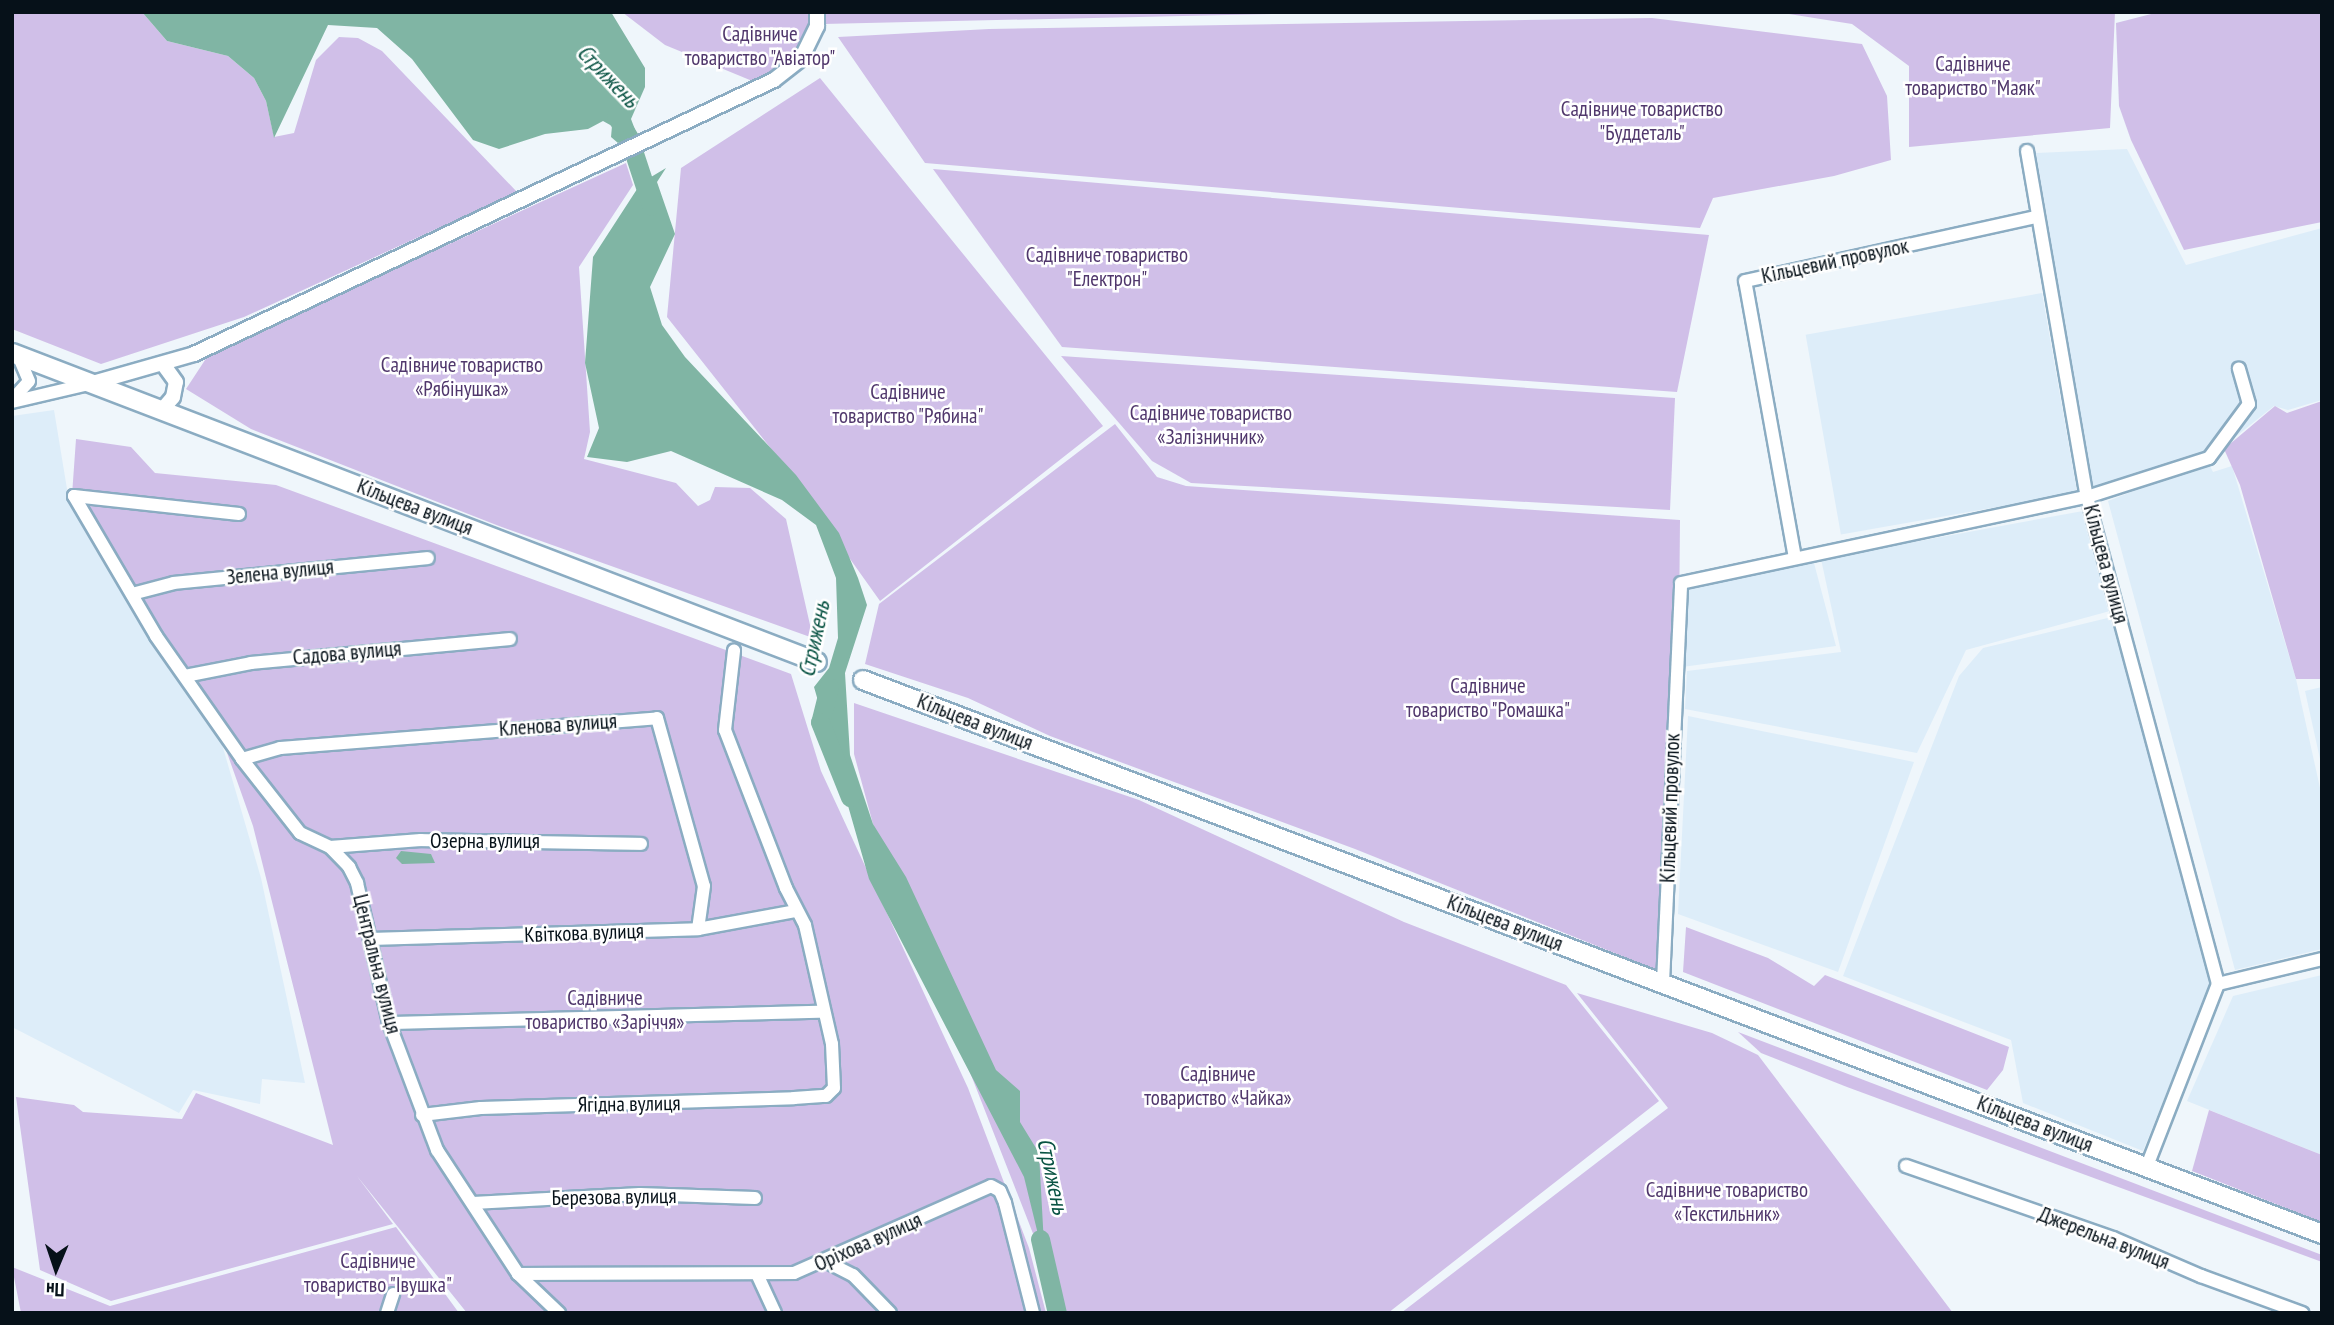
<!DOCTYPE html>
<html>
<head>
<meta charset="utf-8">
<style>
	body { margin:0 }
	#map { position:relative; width:2334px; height:1325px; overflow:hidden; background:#eff6fb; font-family:"PT Sans Narrow",sans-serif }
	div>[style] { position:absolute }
	.built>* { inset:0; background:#ddedf9; transform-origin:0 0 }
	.green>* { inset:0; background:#d0bfe8 }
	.water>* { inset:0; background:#80b5a4 }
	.river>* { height:19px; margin:-9.5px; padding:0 9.5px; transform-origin:9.5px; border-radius:9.5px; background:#80b5a4 }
	.roads { filter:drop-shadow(2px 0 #8bacc2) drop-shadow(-2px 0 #8bacc2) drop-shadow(0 2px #8bacc2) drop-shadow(0 -2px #8bacc2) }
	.minor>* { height:12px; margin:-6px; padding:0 6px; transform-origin:6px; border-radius:6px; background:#fff }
	.tertiary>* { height:14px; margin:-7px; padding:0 7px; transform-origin:7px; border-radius:7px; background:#fff }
	.secondary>* { height:18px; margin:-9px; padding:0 9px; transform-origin:9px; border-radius:9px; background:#fff }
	span { translate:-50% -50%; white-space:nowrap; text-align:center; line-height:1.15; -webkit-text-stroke:5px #fff; paint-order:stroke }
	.park-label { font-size:21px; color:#50376c }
	.street-label { font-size:21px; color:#061119 }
	.water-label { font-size:23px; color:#095343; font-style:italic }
	.frame { position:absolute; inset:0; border:14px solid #061119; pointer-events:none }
	.north { position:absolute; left:21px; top:1234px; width:70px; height:70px; -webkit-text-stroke:5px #fff; paint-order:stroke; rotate:182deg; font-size:19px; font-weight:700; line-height:28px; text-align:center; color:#061119 }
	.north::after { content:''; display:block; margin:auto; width:24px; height:32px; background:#061119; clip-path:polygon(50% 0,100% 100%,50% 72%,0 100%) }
</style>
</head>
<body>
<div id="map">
	<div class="built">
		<div style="clip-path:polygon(2127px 149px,2186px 265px,2322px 228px,2322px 400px,2288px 410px,2274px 406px,2209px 458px,2093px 489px,2036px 153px)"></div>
		<div style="left:2042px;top:293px;width:203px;height:240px;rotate:80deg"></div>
		<div style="clip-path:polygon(54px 410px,68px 495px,219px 734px,261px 878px,305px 1083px,262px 1079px,260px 1104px,193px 1090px,179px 1113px,12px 1027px,12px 416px)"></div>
		<div style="clip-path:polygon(2208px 462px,2213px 472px,2232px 466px,2296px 679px,2322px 797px,2322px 949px,2235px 970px,2108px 501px)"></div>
		<div style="clip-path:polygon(2083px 511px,2110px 611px,1966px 650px,1917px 753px,1685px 709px,1687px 671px,1841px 652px,1821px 559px)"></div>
		<div style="clip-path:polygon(1814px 563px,1836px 646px,1682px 667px,1689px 587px)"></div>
		<div style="clip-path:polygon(2120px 615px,2210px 985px,2143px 1151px,2023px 1103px,2011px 1040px,1843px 976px,1959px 676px,1983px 648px)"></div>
		<div style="clip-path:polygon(2322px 687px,2322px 768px,2305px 691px)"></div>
		<div style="clip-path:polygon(1688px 716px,1914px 762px,1838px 972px,1678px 914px)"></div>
		<div style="clip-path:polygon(2322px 975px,2322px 1155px,2187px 1101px,2233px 996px)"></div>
	</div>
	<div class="green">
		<div style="clip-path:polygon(12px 12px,142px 12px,167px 41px,228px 56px,254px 78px,266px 101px,274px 137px,294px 133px,316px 60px,339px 37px,358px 38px,382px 51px,517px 192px,244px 317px,101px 364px,12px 329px)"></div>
		<div style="clip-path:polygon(622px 12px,817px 12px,810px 44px,762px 85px,665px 45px)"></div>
		<div style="clip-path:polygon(823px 12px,1356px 12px,823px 24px)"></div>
		<div style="clip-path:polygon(1777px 12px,2115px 12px,2110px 128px,1909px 147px,1909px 66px,1852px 24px)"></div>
		<div style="clip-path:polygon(2159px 12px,2322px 12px,2322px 222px,2184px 250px,2131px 140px,2119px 106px,2116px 23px)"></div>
		<div style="clip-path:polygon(1652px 18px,1862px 44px,1887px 96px,1891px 160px,1834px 176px,1713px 198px,1700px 228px,925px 163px,838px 37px,989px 29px)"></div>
		<div style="clip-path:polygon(820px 78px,1103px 426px,880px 601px,776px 455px,667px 317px,681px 168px)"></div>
		<div style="clip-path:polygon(626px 163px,633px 185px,579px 267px,590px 432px,584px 459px,676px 483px,698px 506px,710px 500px,715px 487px,750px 488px,786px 519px,813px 638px,499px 526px,251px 429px,186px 389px,209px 354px)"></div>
		<div style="clip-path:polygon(933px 169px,1709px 235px,1677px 392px,1062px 347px)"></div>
		<div style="clip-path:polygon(1061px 356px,1675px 398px,1670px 510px,1191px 483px,1152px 461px)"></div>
		<div style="clip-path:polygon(2322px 401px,2322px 679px,2296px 679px,2240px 485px,2224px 449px,2275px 406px,2287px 413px)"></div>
		<div style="clip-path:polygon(1115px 424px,1157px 477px,1186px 486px,1680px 520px,1678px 737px,1667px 974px,1355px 849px,1050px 736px,968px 698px,865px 664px,879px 604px)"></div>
		<div style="clip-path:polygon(76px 439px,131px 447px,155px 473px,276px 485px,791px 674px,821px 771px,968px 1088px,1029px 1248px,1046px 1313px,467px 1313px,357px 1176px,393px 1224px,111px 1301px,40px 1270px,16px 1097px,74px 1105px,83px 1112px,182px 1119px,196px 1093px,333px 1145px,253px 826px,220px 733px,72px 495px)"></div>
		<div style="clip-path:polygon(854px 703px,1139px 800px,1404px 922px,1566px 985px,1659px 1101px,1388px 1313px,1064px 1313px,873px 824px,854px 754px)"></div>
		<div style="clip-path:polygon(1686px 927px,1768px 958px,1814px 986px,1825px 975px,2009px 1047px,2003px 1070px,1987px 1090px,1683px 972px)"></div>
		<div style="clip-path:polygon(1577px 993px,1712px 1033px,1758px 1055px,1953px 1313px,1401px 1313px,1668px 1108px)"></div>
		<div style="clip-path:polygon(1738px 1032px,2322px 1255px,2322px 1262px,1847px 1087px,1761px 1053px)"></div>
		<div style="clip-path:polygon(2209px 1110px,2322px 1155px,2322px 1222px,2192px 1171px)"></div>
		<div style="clip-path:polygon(396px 1227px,459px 1313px,21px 1313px,12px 1267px,110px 1306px)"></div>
	</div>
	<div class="water">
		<div style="clip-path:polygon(142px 12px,611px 12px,645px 68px,645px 87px,631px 119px,637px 135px,618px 143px,611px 137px,612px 126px,603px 121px,588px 129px,545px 134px,499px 149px,473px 140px,412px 59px,377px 28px,328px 25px,274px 138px,266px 101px,254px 78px,228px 56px,167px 41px)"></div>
		<div style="clip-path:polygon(666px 168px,657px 182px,675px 234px,650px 287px,662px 325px,685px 357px,796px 475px,839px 533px,858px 578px,867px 605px,845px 673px,850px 755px,873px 824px,906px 877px,996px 1070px,1020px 1091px,1020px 1122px,1039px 1153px,1045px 1263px,1024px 1177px,869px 879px,814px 687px,829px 668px,838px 638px,836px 578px,816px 525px,782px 500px,671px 451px,627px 462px,587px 457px,599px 428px,585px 363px,593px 257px,641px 183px)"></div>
		<div style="clip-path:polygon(401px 851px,431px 854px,435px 863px,402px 864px,396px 858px)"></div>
	</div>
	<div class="river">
		<div style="left:616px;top:116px;width:26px;rotate:59deg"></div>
		<div style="left:629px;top:138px;width:71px;rotate:71.8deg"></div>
		<div style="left:829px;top:687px;width:36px;rotate:104deg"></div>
		<div style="left:820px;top:722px;width:81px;rotate:68.2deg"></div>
		<div style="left:1040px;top:1239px;width:76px;rotate:77.1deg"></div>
	</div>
	<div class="roads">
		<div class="minor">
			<div style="left:2027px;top:151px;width:351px;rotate:80.2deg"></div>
			<div style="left:2087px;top:497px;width:504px;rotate:74.94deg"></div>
			<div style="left:2218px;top:984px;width:195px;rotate:111.3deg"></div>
			<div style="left:12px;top:400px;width:25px;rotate:-48deg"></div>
			<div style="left:29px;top:381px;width:26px;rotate:-113deg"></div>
			<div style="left:12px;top:402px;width:78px;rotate:-13.3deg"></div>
			<div style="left:74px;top:496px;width:162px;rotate:59.6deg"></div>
			<div style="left:156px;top:636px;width:150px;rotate:55deg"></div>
			<div style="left:242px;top:759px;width:94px;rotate:51.9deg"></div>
			<div style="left:300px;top:833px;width:33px;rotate:25deg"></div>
			<div style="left:330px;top:847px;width:28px;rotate:46deg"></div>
			<div style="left:349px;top:867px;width:18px;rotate:63deg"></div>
			<div style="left:357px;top:883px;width:144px;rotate:77.1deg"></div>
			<div style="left:389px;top:1023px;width:136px;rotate:69.3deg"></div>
			<div style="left:437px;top:1150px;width:148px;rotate:56.8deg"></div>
			<div style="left:518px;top:1274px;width:57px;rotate:43.6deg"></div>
			<div style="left:74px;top:496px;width:166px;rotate:6.2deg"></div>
			<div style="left:1795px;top:558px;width:281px;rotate:-100.2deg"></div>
			<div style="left:1745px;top:281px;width:298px;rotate:-12.4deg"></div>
			<div style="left:132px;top:594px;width:43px;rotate:-14.7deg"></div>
			<div style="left:174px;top:583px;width:255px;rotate:-5.6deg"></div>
			<div style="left:185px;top:676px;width:67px;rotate:-11.1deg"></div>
			<div style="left:251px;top:663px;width:260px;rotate:-5.3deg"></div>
			<div style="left:242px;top:759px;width:40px;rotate:-16deg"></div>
			<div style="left:280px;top:748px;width:378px;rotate:-4.5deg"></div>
			<div style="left:657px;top:718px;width:174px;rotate:74.4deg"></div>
			<div style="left:704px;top:886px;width:43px;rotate:97.9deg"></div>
			<div style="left:330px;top:847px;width:91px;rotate:-4.4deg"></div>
			<div style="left:421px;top:840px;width:220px;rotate:1deg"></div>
			<div style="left:370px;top:939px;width:328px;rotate:-1.7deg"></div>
			<div style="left:698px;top:929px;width:100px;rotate:-10.4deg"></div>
			<div style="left:1663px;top:983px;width:400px;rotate:-87.4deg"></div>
			<div style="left:1681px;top:583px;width:415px;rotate:-12deg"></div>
			<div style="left:2087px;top:497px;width:128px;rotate:-17.7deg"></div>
			<div style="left:2209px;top:458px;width:67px;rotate:-53.5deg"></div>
			<div style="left:2249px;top:404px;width:37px;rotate:-106deg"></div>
			<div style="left:2218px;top:984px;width:107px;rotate:-13.5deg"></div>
			<div style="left:389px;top:1023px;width:433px;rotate:-1.5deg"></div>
			<div style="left:422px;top:1115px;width:59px;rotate:-6.8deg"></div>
			<div style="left:481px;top:1108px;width:313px;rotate:-1.8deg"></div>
			<div style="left:794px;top:1098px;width:32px;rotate:-4deg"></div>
			<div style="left:826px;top:1096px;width:11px;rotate:-45deg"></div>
			<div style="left:834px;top:1088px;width:44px;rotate:-92.6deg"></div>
			<div style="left:832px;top:1044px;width:122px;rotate:-102.8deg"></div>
			<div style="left:805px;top:925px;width:42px;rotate:-117.2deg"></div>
			<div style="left:786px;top:888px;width:169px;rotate:-111.1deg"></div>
			<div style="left:725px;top:730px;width:80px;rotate:-83.5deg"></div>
			<div style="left:1906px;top:1166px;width:219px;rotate:19.2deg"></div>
			<div style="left:2113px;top:1238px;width:96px;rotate:23.4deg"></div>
			<div style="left:2201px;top:1276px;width:108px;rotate:20.1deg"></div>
			<div style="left:473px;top:1203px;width:167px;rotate:-3.1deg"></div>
			<div style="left:640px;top:1194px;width:115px;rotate:2deg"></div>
			<div style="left:827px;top:1262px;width:29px;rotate:27deg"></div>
			<div style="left:853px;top:1275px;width:53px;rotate:45.8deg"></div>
			<div style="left:518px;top:1274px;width:276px;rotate:-0.2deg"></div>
			<div style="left:794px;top:1273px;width:215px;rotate:-23.8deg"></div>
			<div style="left:991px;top:1186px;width:10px;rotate:29deg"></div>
			<div style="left:1000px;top:1191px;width:13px;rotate:67deg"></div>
			<div style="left:1005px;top:1203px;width:114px;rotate:75.7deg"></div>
			<div style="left:757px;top:1274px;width:43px;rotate:65.2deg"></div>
			<div style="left:387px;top:1313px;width:20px;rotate:-72deg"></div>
		</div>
		<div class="tertiary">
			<div style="left:89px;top:384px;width:109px;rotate:-15.9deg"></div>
			<div style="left:194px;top:354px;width:641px;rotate:-25.29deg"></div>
			<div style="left:774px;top:80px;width:34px;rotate:-38deg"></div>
			<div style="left:801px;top:59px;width:37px;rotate:-64deg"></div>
			<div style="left:817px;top:26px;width:14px;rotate:-90deg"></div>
			<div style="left:161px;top:411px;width:18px;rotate:-49deg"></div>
			<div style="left:173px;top:397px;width:15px;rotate:-79deg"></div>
			<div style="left:176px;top:382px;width:22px;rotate:-126deg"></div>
		</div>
		<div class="secondary">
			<div style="left:12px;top:353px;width:862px;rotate:21deg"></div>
			<div style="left:863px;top:680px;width:1561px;rotate:20.79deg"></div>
		</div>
	</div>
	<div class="park-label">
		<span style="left:760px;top:46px">Садівниче<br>товариство "Авіатор"</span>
		<span style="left:1973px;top:76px">Садівниче<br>товариство "Маяк"</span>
		<span style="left:1642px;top:121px">Садівниче товариство<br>"Буддеталь"</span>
		<span style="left:1107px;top:267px">Садівниче товариство<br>"Електрон"</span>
		<span style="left:462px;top:377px">Садівниче товариство<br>«Рябінушка»</span>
		<span style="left:908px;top:404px">Садівниче<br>товариство "Рябина"</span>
		<span style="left:1211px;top:425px">Садівниче товариство<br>«Залізничник»</span>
		<span style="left:1488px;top:698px">Садівниче<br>товариство "Ромашка"</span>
		<span style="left:605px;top:1010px">Садівниче<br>товариство «Заріччя»</span>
		<span style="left:1218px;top:1086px">Садівниче<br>товариство «Чайка»</span>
		<span style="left:1727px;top:1202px">Садівниче товариство<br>«Текстильник»</span>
		<span style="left:378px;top:1273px">Садівниче<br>товариство "Івушка"</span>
	</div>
	<div class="street-label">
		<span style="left:1835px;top:261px;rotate:-12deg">Кільцевий провулок</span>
		<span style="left:415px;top:507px;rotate:21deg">Кільцева вулиця</span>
		<span style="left:2106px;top:564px;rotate:75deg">Кільцева вулиця</span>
		<span style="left:280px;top:572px;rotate:-6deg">Зелена вулиця</span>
		<span style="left:347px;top:653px;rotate:-5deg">Садова вулиця</span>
		<span style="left:975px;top:722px;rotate:21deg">Кільцева вулиця</span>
		<span style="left:558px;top:725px;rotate:-4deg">Кленова вулиця</span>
		<span style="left:1670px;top:808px;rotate:-88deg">Кільцевий провулок</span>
		<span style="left:485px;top:841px">Озерна вулиця</span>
		<span style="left:1505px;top:923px;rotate:21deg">Кільцева вулиця</span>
		<span style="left:584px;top:933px;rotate:-2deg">Квіткова вулиця</span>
		<span style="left:377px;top:964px;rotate:76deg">Центральна вулиця</span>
		<span style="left:629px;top:1104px;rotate:-1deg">Ягідна вулиця</span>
		<span style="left:2035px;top:1124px;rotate:21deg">Кільцева вулиця</span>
		<span style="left:614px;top:1197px;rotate:-1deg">Березова вулиця</span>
		<span style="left:2104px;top:1238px;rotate:21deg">Джерельна вулиця</span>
		<span style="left:868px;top:1242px;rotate:-24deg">Оріхова вулиця</span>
	</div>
	<div class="water-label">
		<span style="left:608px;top:76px;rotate:46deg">Стрижень</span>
		<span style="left:814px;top:639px;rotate:-78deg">Стрижень</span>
		<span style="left:1053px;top:1176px;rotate:78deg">Стрижень</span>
	</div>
	<div class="frame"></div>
	<div class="north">Пн</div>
</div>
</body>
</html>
